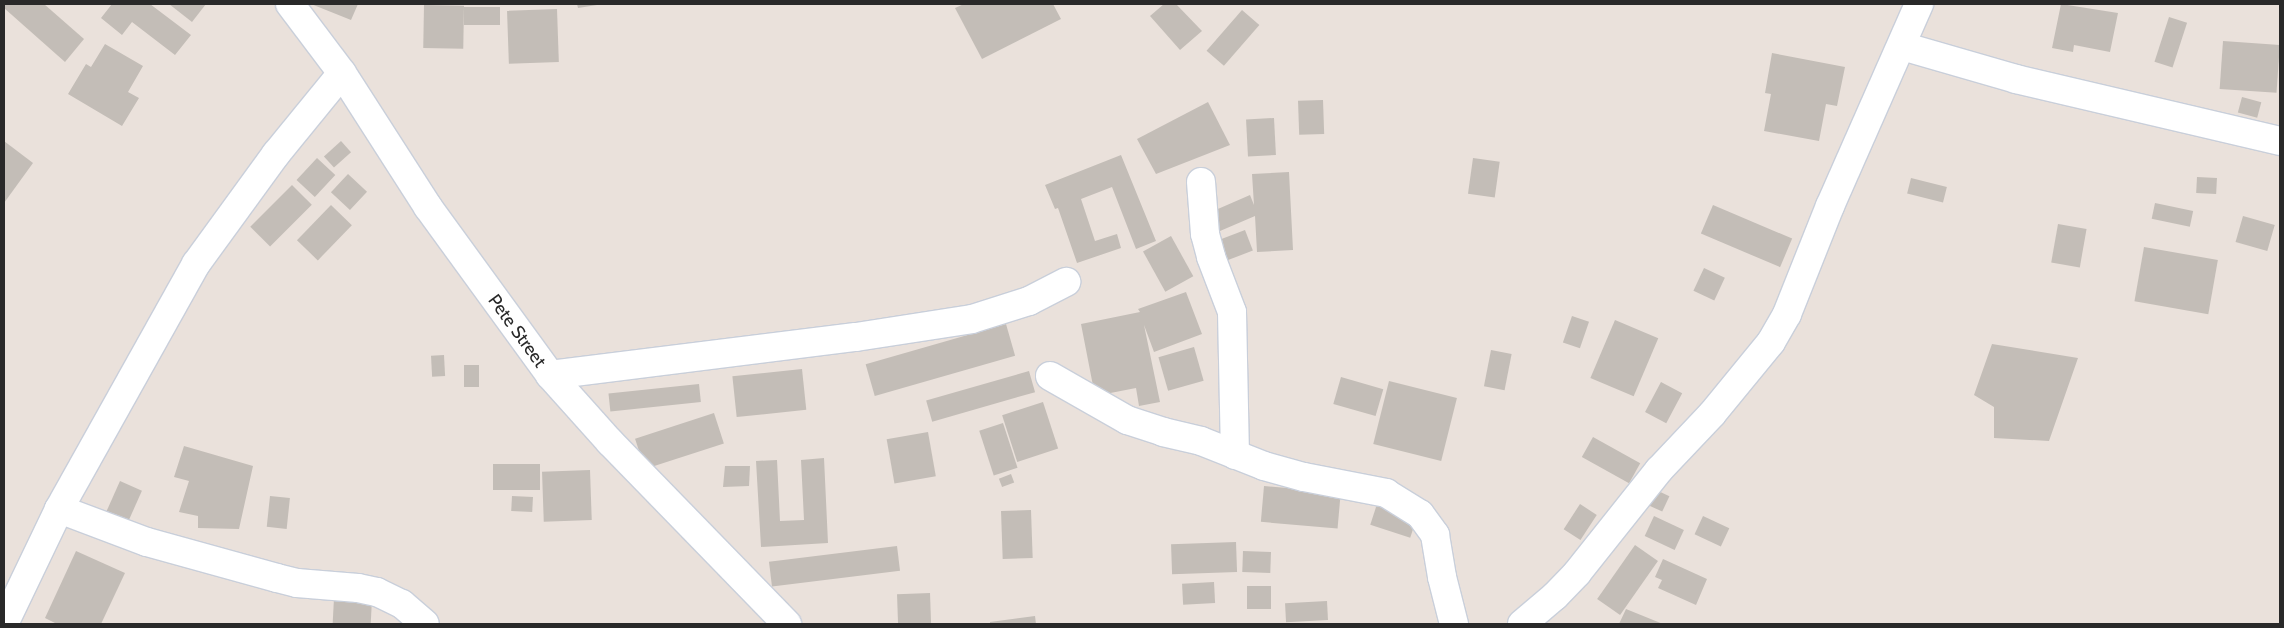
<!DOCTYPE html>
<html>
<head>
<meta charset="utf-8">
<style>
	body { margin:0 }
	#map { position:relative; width:2284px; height:628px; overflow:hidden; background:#eae1db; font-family:Cabin,sans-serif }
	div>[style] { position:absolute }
	.building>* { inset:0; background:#c3bdb7; transform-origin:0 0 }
	.roads { filter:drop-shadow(1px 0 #c9cfda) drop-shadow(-1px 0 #c9cfda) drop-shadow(0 1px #c9cfda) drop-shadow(0 -1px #c9cfda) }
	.street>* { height:28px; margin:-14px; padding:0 14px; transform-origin:14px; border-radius:14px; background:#fff }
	span { translate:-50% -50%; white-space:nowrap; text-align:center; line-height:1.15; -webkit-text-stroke:5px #fff; paint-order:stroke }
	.street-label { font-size:18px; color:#292929 }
	.frame { position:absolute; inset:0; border:5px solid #292929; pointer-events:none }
</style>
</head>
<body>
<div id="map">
	<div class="building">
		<div style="clip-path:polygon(4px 4px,44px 4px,84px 39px,65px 62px,4px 8px)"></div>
		<div style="clip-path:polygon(112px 4px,150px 4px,191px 35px,175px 55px,132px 22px,122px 35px,101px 18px)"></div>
		<div style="clip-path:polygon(169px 4px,206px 4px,192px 22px)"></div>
		<div style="clip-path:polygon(311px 4px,358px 4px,351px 20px)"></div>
		<div style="clip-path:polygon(577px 4px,597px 4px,597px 5px,578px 8px)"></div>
		<div style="clip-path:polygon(964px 4px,1053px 4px,1061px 19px,982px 59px,955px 8px)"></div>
		<div style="clip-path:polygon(1164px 4px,1176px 4px,1202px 31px,1180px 50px,1150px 16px)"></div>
		<div style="clip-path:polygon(2061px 4px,2118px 13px,2110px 52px,2074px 45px,2073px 52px,2052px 48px)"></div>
		<div style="left:424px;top:5px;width:40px;height:43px;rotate:1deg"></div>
		<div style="left:464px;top:7px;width:36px;height:18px"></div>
		<div style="left:557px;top:9px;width:53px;height:50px;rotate:88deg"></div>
		<div style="left:1242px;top:10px;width:23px;height:54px;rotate:41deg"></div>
		<div style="left:2169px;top:17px;width:19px;height:47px;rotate:18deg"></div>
		<div style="left:2223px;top:41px;width:57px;height:48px;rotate:4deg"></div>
		<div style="clip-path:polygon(105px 44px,143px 66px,128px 92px,139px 98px,122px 126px,68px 94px,86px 64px,91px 67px)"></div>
		<div style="clip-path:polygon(1772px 53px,1845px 67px,1837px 106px,1826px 104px,1819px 141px,1764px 131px,1771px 94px,1765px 93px)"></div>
		<div style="left:2242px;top:97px;width:20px;height:16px;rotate:15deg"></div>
		<div style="left:1323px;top:100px;width:34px;height:25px;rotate:88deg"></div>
		<div style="clip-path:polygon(1208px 102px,1230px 145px,1156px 174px,1137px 139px)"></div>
		<div style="left:1274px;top:118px;width:37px;height:28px;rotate:87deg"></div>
		<div style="clip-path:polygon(4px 141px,33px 163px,4px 203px)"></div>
		<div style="left:341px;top:141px;width:15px;height:23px;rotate:48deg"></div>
		<div style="clip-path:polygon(1121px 155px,1156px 241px,1136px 249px,1112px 187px,1081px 199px,1095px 241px,1117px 234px,1121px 248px,1077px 263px,1058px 208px,1055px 209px,1045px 185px)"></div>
		<div style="left:317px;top:158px;width:25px;height:30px;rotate:43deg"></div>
		<div style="left:1473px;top:158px;width:27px;height:36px;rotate:8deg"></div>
		<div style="clip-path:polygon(1289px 172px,1293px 250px,1257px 252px,1255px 216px,1220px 231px,1211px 212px,1250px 195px,1254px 205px,1252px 174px)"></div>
		<div style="left:348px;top:174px;width:26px;height:25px;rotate:43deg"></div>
		<div style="left:2197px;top:177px;width:20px;height:16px;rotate:3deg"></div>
		<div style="left:1911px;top:178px;width:37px;height:16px;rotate:14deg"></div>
		<div style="left:292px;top:185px;width:28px;height:59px;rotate:45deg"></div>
		<div style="left:2155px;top:203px;width:39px;height:16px;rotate:12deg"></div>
		<div style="left:331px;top:205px;width:29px;height:49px;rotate:44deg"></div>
		<div style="left:1713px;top:205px;width:86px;height:31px;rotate:23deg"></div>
		<div style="left:2243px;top:216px;width:33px;height:27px;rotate:16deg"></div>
		<div style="left:2058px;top:224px;width:29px;height:39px;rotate:10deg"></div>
		<div style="left:1245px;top:230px;width:22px;height:35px;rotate:69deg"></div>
		<div style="left:1171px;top:236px;width:46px;height:32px;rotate:61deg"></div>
		<div style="left:2144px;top:247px;width:75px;height:55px;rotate:10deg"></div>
		<div style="left:1704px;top:268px;width:23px;height:25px;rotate:25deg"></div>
		<div style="clip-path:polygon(1186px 292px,1202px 334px,1154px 352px,1144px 325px,1160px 402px,1139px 406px,1136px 388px,1095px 396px,1081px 324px,1140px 312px,1138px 309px)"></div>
		<div style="left:1572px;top:316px;width:18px;height:28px;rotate:19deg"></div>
		<div style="left:1615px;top:320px;width:47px;height:63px;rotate:23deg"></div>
		<div style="left:1006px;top:324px;width:33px;height:146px;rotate:74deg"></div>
		<div style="clip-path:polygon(1992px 344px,2078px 358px,2049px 441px,1994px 438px,1994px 407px,1974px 395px)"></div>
		<div style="left:1194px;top:347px;width:35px;height:37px;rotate:74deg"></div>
		<div style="left:1491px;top:350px;width:21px;height:37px;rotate:11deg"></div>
		<div style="left:444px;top:355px;width:21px;height:13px;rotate:87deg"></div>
		<div style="left:479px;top:365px;width:22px;height:15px;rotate:90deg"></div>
		<div style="left:802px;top:369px;width:41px;height:70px;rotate:84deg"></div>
		<div style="left:1029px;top:371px;width:22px;height:107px;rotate:74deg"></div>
		<div style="left:1341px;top:377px;width:44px;height:28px;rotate:16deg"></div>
		<div style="left:1389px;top:381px;width:70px;height:65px;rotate:14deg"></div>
		<div style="left:1661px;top:382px;width:24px;height:34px;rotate:28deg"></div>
		<div style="left:699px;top:384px;width:18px;height:91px;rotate:84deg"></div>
		<div style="left:1043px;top:402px;width:49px;height:43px;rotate:72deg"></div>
		<div style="left:714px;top:413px;width:32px;height:83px;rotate:72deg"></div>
		<div style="left:1003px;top:423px;width:47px;height:25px;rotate:72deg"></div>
		<div style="left:928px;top:432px;width:45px;height:42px;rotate:80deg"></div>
		<div style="left:1593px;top:437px;width:54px;height:23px;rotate:29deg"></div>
		<div style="clip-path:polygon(184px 446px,253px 466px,239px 529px,198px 528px,198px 516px,179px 512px,189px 481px,174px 477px)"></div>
		<div style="clip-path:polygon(824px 458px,828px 543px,761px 547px,756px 461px,777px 460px,780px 521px,804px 520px,801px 460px)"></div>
		<div style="left:493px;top:464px;width:47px;height:26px"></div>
		<div style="clip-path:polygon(725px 466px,750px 466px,749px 486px,723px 487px)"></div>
		<div style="left:590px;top:470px;width:50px;height:48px;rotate:88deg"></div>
		<div style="left:1011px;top:474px;width:9px;height:13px;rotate:69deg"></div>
		<div style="left:120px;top:481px;width:24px;height:34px;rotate:24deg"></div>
		<div style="left:1264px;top:486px;width:77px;height:36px;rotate:5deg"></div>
		<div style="left:1654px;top:489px;width:17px;height:17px;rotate:25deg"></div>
		<div style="left:270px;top:496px;width:20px;height:31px;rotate:6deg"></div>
		<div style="left:512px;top:496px;width:21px;height:15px;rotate:3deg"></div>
		<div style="left:1378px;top:501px;width:42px;height:25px;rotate:18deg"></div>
		<div style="left:1580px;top:504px;width:20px;height:30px;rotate:33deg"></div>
		<div style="left:1031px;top:510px;width:48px;height:30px;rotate:88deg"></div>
		<div style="left:1654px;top:516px;width:33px;height:22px;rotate:25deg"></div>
		<div style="left:1703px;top:516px;width:29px;height:20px;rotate:25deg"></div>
		<div style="left:1236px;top:542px;width:30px;height:65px;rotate:88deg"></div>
		<div style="left:1635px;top:545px;width:28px;height:66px;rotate:35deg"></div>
		<div style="left:897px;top:546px;width:25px;height:129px;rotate:83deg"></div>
		<div style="clip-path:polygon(76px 551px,125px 573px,101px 624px,57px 624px,45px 618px)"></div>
		<div style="left:1243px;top:551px;width:28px;height:21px;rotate:2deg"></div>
		<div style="clip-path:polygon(1663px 559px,1707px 579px,1696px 605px,1658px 588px,1662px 580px,1655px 577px)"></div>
		<div style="left:1214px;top:582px;width:21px;height:32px;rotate:87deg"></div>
		<div style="left:1271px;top:586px;width:23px;height:24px;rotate:90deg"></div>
		<div style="left:930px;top:593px;width:31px;height:33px;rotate:88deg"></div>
		<div style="left:334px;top:598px;width:38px;height:26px;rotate:3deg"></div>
		<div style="left:1327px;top:601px;width:19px;height:42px;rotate:87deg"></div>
		<div style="clip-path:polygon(1626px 609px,1663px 624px,1619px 624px)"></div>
		<div style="clip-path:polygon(1035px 616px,1036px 624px,990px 624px,990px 622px)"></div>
	</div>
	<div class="roads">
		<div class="street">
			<div style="left:290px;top:4px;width:86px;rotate:53deg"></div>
			<div style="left:342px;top:73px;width:159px;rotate:57.3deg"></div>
			<div style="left:428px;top:207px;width:208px;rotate:54deg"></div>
			<div style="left:550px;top:375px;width:90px;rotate:48.2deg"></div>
			<div style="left:610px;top:442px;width:254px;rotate:45.8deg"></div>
			<div style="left:1902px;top:46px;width:119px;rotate:16.1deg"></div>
			<div style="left:2016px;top:79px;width:271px;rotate:13.2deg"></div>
			<div style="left:1201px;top:182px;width:52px;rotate:85.6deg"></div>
			<div style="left:1205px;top:234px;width:24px;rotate:75deg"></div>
			<div style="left:1211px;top:257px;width:59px;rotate:69.1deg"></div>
			<div style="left:1232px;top:312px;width:143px;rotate:88.8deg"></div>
			<div style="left:550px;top:375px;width:308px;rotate:-7.1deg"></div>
			<div style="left:856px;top:337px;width:117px;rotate:-8.8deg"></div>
			<div style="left:972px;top:319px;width:60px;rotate:-17.5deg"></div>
			<div style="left:1029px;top:301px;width:42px;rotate:-27.2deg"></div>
			<div style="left:1050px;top:376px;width:89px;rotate:29.7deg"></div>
			<div style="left:1127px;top:420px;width:38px;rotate:18deg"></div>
			<div style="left:1163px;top:432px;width:39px;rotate:13deg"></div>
			<div style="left:1201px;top:441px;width:68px;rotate:21.6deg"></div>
			<div style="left:1264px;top:466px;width:41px;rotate:15.4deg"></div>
			<div style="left:1304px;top:477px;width:84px;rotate:11deg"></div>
			<div style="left:1386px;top:493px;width:40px;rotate:32deg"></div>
			<div style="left:1420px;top:514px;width:26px;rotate:54deg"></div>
			<div style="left:1435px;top:535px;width:43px;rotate:80.5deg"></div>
			<div style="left:1442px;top:577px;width:49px;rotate:75.7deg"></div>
			<div style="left:59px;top:509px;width:94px;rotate:20.6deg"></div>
			<div style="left:147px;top:542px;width:135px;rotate:15.5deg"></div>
			<div style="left:277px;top:578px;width:21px;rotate:14deg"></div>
			<div style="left:297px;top:583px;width:61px;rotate:4.7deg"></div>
			<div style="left:358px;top:588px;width:19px;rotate:12deg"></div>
			<div style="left:377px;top:592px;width:28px;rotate:26deg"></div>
			<div style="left:402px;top:604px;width:30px;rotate:41deg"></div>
			<div style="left:4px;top:624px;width:127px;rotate:-64.4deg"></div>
			<div style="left:59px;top:509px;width:281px;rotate:-60.8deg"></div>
			<div style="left:196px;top:264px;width:136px;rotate:-54deg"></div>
			<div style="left:276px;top:154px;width:104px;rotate:-50.8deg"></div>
			<div style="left:1522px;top:624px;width:43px;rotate:-40.3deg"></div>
			<div style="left:1555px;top:596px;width:32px;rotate:-46deg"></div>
			<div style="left:1577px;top:573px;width:132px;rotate:-51.5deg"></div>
			<div style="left:1659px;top:470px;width:77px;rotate:-46.6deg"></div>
			<div style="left:1712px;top:414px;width:93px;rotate:-50.7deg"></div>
			<div style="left:1771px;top:342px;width:32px;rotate:-60deg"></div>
			<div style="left:1787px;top:314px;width:116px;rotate:-68.3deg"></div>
			<div style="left:1830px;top:206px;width:221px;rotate:-66.2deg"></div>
		</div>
	</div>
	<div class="street-label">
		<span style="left:517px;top:331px;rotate:54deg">Pete Street</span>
	</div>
	<div class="frame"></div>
</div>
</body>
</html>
